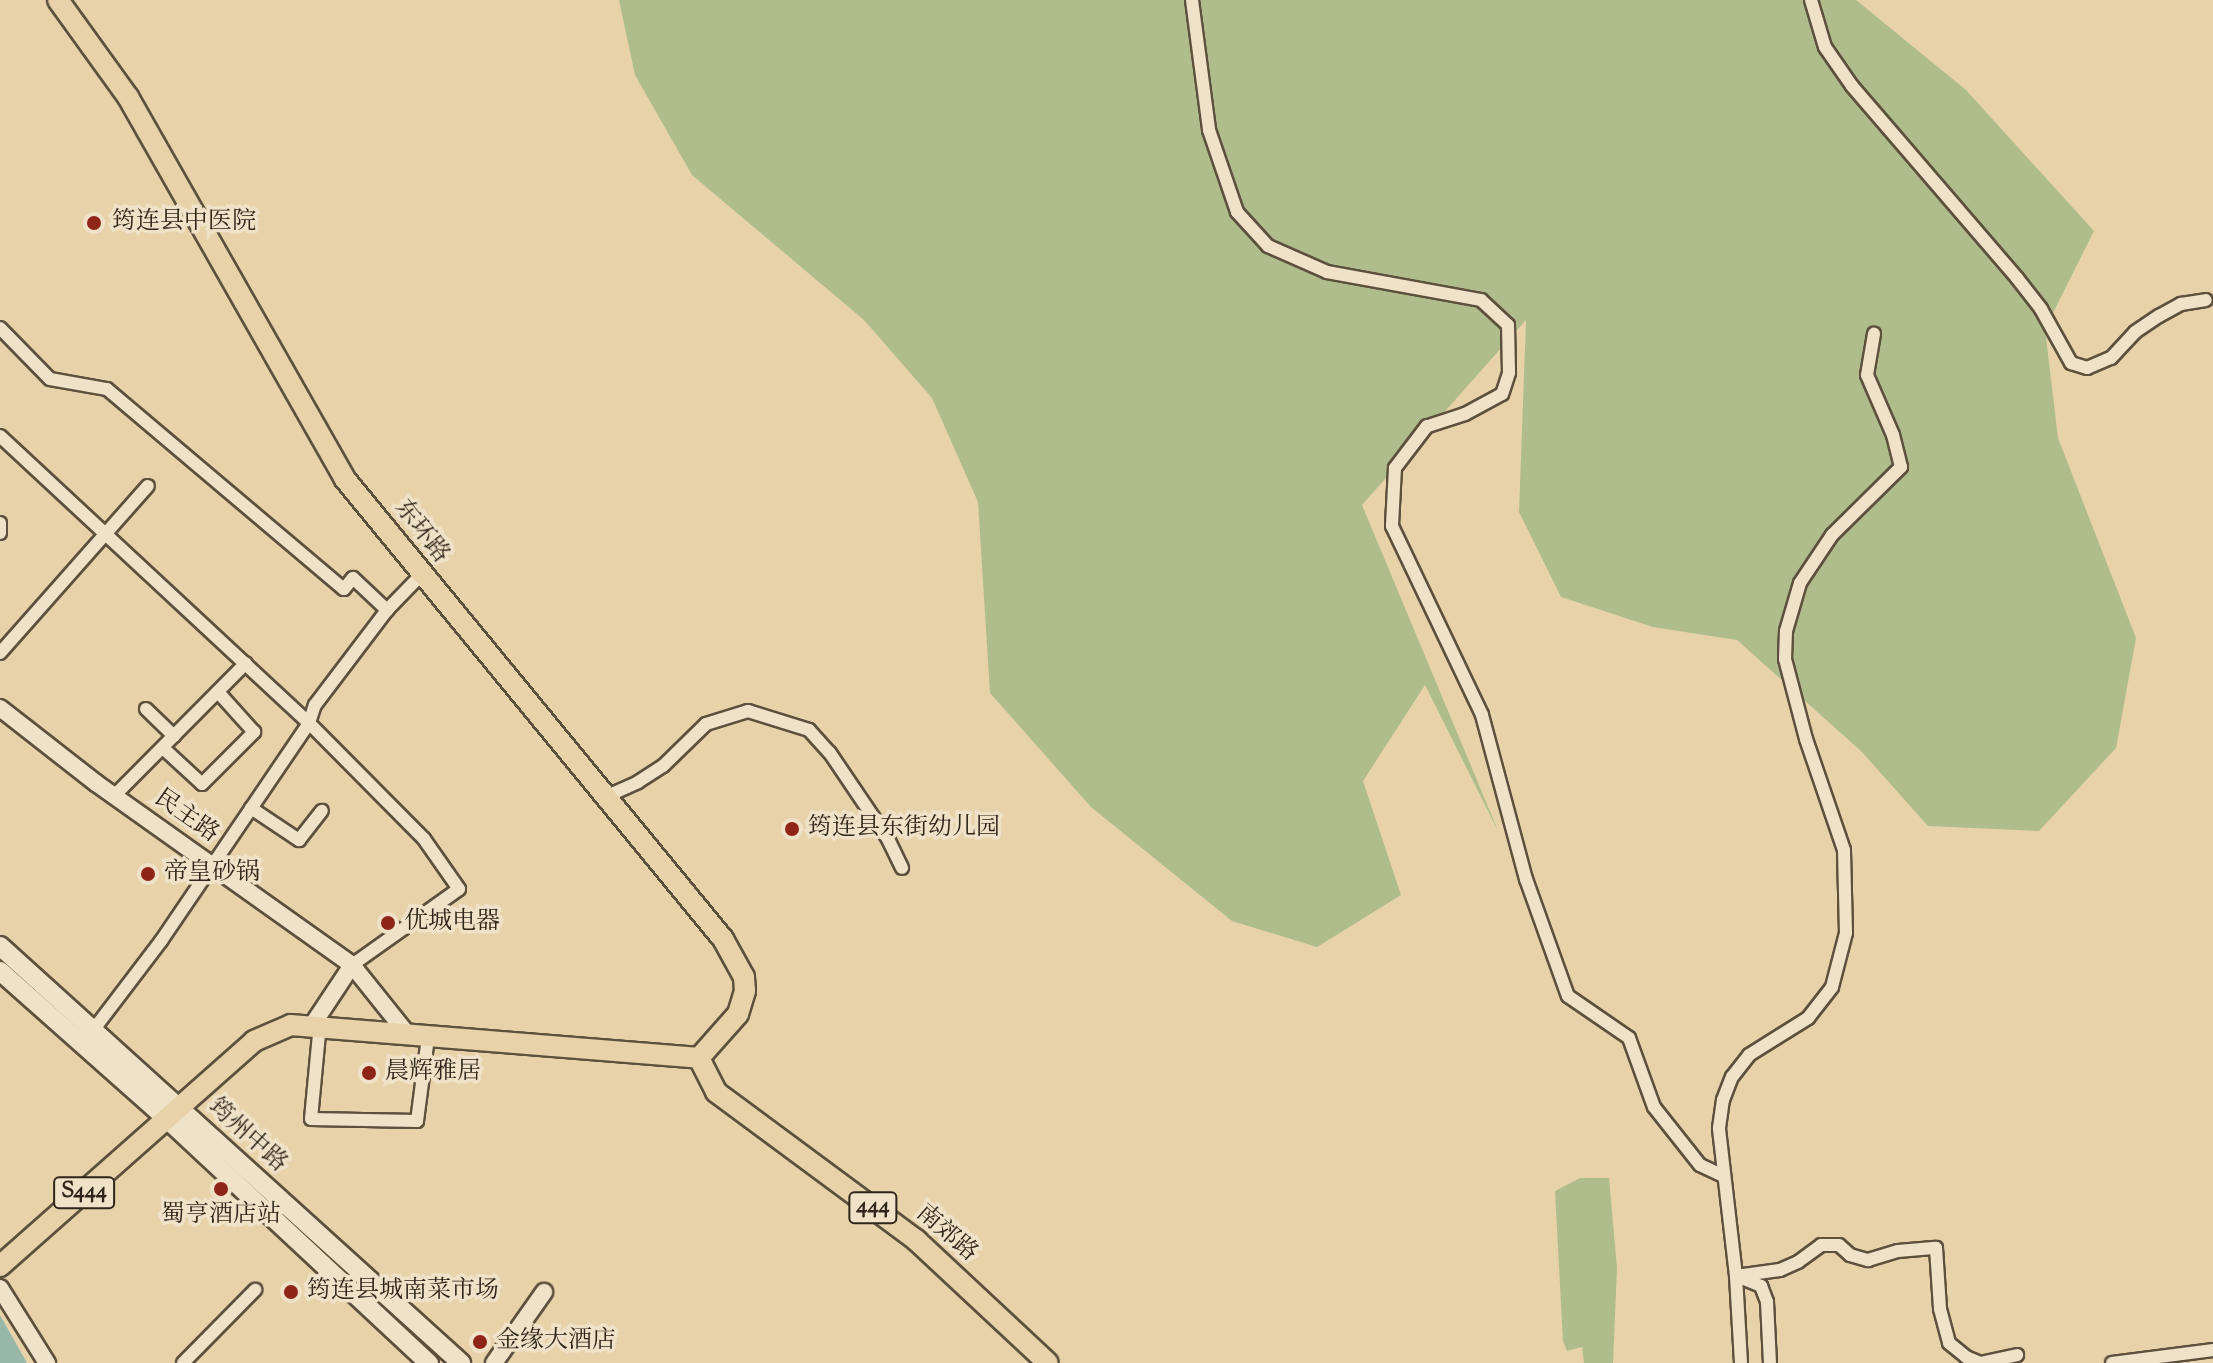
<!DOCTYPE html>
<html>
<head>
<meta charset="utf-8">
<style>
	body { margin:0 }
	#map { position:relative; width:2213px; height:1363px; overflow:hidden; background:#e7d2aa; font-family:"Sorts Mill Goudy","Noto Serif SC",serif }
	div>[style] { position:absolute }
	.green>* { inset:0; background:#afbd8d }
	.water>* { inset:0; background:#97b8a9 }
	.roads { filter:drop-shadow(2px 0 #5d503d) drop-shadow(-2px 0 #5d503d) drop-shadow(0 2px #5d503d) drop-shadow(0 -2px #5d503d) }
	.minor>* { height:12px; margin:-6px; padding:0 6px; transform-origin:6px; border-radius:6px; background:#efe2c8 }
	.tertiary>* { height:16px; margin:-8px; padding:0 8px; transform-origin:8px; border-radius:8px; background:#efe2c8 }
	.secondary>* { height:18px; margin:-9px; padding:0 9px; transform-origin:9px; border-radius:9px; background:#efe2c8 }
	.primary>* { height:20px; margin:-10px; padding:0 10px; transform-origin:10px; border-radius:10px; background:#e7d2aa }
	.dots>* { width:22px; height:22px; translate:-50% -50%; box-sizing:border-box; border:4px solid #efe2c8; border-radius:50% }
	span { translate:-50% -50%; white-space:nowrap; text-align:center; line-height:1.15; -webkit-text-stroke:7px #efe2c8; paint-order:stroke }
	.shield-label span { padding:2px 6px; background:#efe2c8; border:2px solid; border-radius:6px; -webkit-text-stroke-width:0 }
	.shield-label { font-size:22px; color:#2f2519; font-weight:700 }
	.poi-label { font-size:24px; color:#2f2519 }
	.left { translate:0 -50%; text-align:left }
	.street-label { font-size:24px; color:#2f2519 }
</style>
</head>
<body>
<div id="map">
	<div class="green">
		<div style="clip-path:polygon(619px 0,1856px 0,1966px 90px,2094px 231px,2045px 329px,2058px 438px,2136px 638px,2116px 748px,2039px 831px,1928px 826px,1862px 752px,1737px 640px,1653px 627px,1561px 597px,1519px 512px,1526px 320px,1362px 505px,1499px 833px,1425px 685px,1363px 781px,1401px 895px,1317px 947px,1232px 921px,1091px 807px,990px 693px,978px 502px,932px 398px,864px 320px,692px 175px,635px 75px)"></div>
		<div style="clip-path:polygon(1580px 1178px,1609px 1178px,1617px 1268px,1613px 1363px,1584px 1363px,1582px 1347px,1567px 1351px,1563px 1341px,1555px 1191px)"></div>
	</div>
	<div class="water">
		<div style="clip-path:polygon(0 1315px,27px 1363px,0 1363px)"></div>
	</div>
	<div class="roads">
		<div class="minor">
			<div style="left:1192px;top:0;width:131px;rotate:82.5deg"></div>
			<div style="left:1209px;top:130px;width:87px;rotate:71.1deg"></div>
			<div style="left:1237px;top:212px;width:46px;rotate:47.6deg"></div>
			<div style="left:1268px;top:246px;width:64px;rotate:23.8deg"></div>
			<div style="left:1327px;top:272px;width:157px;rotate:10.3deg"></div>
			<div style="left:1481px;top:300px;width:37px;rotate:43deg"></div>
			<div style="left:1508px;top:325px;width:48px;rotate:88.8deg"></div>
			<div style="left:1509px;top:373px;width:22px;rotate:108deg"></div>
			<div style="left:1502px;top:394px;width:42px;rotate:151.6deg"></div>
			<div style="left:1465px;top:414px;width:40px;rotate:162deg"></div>
			<div style="left:1427px;top:426px;width:53px;rotate:127.3deg"></div>
			<div style="left:1395px;top:468px;width:58px;rotate:93deg"></div>
			<div style="left:1392px;top:526px;width:209px;rotate:64.5deg"></div>
			<div style="left:1482px;top:715px;width:170px;rotate:75deg"></div>
			<div style="left:1526px;top:879px;width:124px;rotate:70.3deg"></div>
			<div style="left:1568px;top:996px;width:74px;rotate:34.5deg"></div>
			<div style="left:1629px;top:1038px;width:73px;rotate:70.1deg"></div>
			<div style="left:1654px;top:1107px;width:74px;rotate:51.6deg"></div>
			<div style="left:1700px;top:1165px;width:26px;rotate:25deg"></div>
			<div style="left:1811px;top:0;width:49px;rotate:73.4deg"></div>
			<div style="left:1825px;top:47px;width:47px;rotate:55.3deg"></div>
			<div style="left:1852px;top:86px;width:253px;rotate:49.3deg"></div>
			<div style="left:2017px;top:278px;width:39px;rotate:52deg"></div>
			<div style="left:2041px;top:309px;width:62px;rotate:60.9deg"></div>
			<div style="left:2071px;top:363px;width:17px;rotate:17deg"></div>
			<div style="left:2087px;top:368px;width:26px;rotate:-23deg"></div>
			<div style="left:2111px;top:358px;width:35px;rotate:-47deg"></div>
			<div style="left:2135px;top:332px;width:29px;rotate:-34deg"></div>
			<div style="left:2159px;top:316px;width:25px;rotate:-29deg"></div>
			<div style="left:2181px;top:304px;width:25px;rotate:-9deg"></div>
			<div style="left:0;top:328px;width:71px;rotate:45.6deg"></div>
			<div style="left:50px;top:379px;width:58px;rotate:10deg"></div>
			<div style="left:107px;top:389px;width:310px;rotate:40.2deg"></div>
			<div style="left:344px;top:589px;width:14px;rotate:-51deg"></div>
			<div style="left:353px;top:578px;width:47px;rotate:43.3deg"></div>
			<div style="left:0;top:436px;width:422px;rotate:42.9deg"></div>
			<div style="left:309px;top:723px;width:163px;rotate:45.2deg"></div>
			<div style="left:424px;top:839px;width:61px;rotate:55deg"></div>
			<div style="left:459px;top:889px;width:131px;rotate:144.6deg"></div>
			<div style="left:0;top:523px;width:10px;rotate:90deg"></div>
			<div style="left:0;top:653px;width:223px;rotate:-48.5deg"></div>
			<div style="left:146px;top:709px;width:39px;rotate:44deg"></div>
			<div style="left:163px;top:748px;width:53px;rotate:42.7deg"></div>
			<div style="left:202px;top:784px;width:74px;rotate:-45deg"></div>
			<div style="left:254px;top:732px;width:54px;rotate:-132deg"></div>
			<div style="left:114px;top:796px;width:187px;rotate:-45.2deg"></div>
			<div style="left:605px;top:797px;width:36px;rotate:-24deg"></div>
			<div style="left:638px;top:782px;width:30px;rotate:-33deg"></div>
			<div style="left:663px;top:766px;width:60px;rotate:-44.3deg"></div>
			<div style="left:706px;top:724px;width:44px;rotate:-17.2deg"></div>
			<div style="left:748px;top:711px;width:64px;rotate:17.3deg"></div>
			<div style="left:809px;top:730px;width:31px;rotate:48deg"></div>
			<div style="left:830px;top:753px;width:104px;rotate:56deg"></div>
			<div style="left:888px;top:839px;width:32px;rotate:64deg"></div>
			<div style="left:251px;top:808px;width:58px;rotate:33.7deg"></div>
			<div style="left:299px;top:840px;width:37px;rotate:-52deg"></div>
			<div style="left:313px;top:1024px;width:12px;rotate:59deg"></div>
			<div style="left:319px;top:1034px;width:85px;rotate:95.4deg"></div>
			<div style="left:311px;top:1119px;width:106px;rotate:1.1deg"></div>
			<div style="left:417px;top:1121px;width:85px;rotate:-82.5deg"></div>
			<div style="left:94px;top:1029px;width:111px;rotate:-52.7deg"></div>
			<div style="left:161px;top:941px;width:263px;rotate:-55.8deg"></div>
			<div style="left:309px;top:723px;width:19px;rotate:-72deg"></div>
			<div style="left:315px;top:705px;width:119px;rotate:-52.8deg"></div>
			<div style="left:387px;top:610px;width:49px;rotate:-45.8deg"></div>
			<div style="left:1736px;top:1276px;width:44px;rotate:-7.8deg"></div>
			<div style="left:1780px;top:1270px;width:20px;rotate:-24deg"></div>
			<div style="left:1798px;top:1262px;width:29px;rotate:-36deg"></div>
			<div style="left:1821px;top:1245px;width:18px"></div>
			<div style="left:1839px;top:1245px;width:15px;rotate:42deg"></div>
			<div style="left:1850px;top:1255px;width:19px;rotate:16deg"></div>
			<div style="left:1868px;top:1260px;width:31px;rotate:-17deg"></div>
			<div style="left:1898px;top:1251px;width:38px;rotate:-5deg"></div>
			<div style="left:1936px;top:1248px;width:61px;rotate:86.2deg"></div>
			<div style="left:1940px;top:1309px;width:35px;rotate:75deg"></div>
			<div style="left:1949px;top:1343px;width:22px;rotate:39deg"></div>
			<div style="left:1966px;top:1357px;width:15px;rotate:23deg"></div>
			<div style="left:1980px;top:1363px;width:38px;rotate:-12deg"></div>
			<div style="left:1739px;top:1277px;width:24px;rotate:22deg"></div>
			<div style="left:1761px;top:1286px;width:17px;rotate:69deg"></div>
			<div style="left:1767px;top:1302px;width:61px;rotate:87.2deg"></div>
			<div style="left:183px;top:1363px;width:103px;rotate:-45.4deg"></div>
			<div style="left:1741px;top:1363px;width:87px;rotate:-93.3deg"></div>
			<div style="left:1736px;top:1276px;width:149px;rotate:-96.6deg"></div>
			<div style="left:1719px;top:1128px;width:28px;rotate:-82deg"></div>
			<div style="left:1723px;top:1100px;width:25px;rotate:-69deg"></div>
			<div style="left:1732px;top:1077px;width:28px;rotate:-52deg"></div>
			<div style="left:1749px;top:1055px;width:70px;rotate:-32.1deg"></div>
			<div style="left:1808px;top:1018px;width:39px;rotate:-52deg"></div>
			<div style="left:1832px;top:987px;width:56px;rotate:-75.5deg"></div>
			<div style="left:1846px;top:933px;width:83px;rotate:-91.4deg"></div>
			<div style="left:1844px;top:850px;width:117px;rotate:-108.9deg"></div>
			<div style="left:1806px;top:739px;width:83px;rotate:-104.7deg"></div>
			<div style="left:1785px;top:659px;width:28px;rotate:-88deg"></div>
			<div style="left:1786px;top:631px;width:50px;rotate:-73.7deg"></div>
			<div style="left:1800px;top:583px;width:58px;rotate:-56.3deg"></div>
			<div style="left:1832px;top:535px;width:97px;rotate:-44.6deg"></div>
			<div style="left:1901px;top:467px;width:33px;rotate:-104deg"></div>
			<div style="left:1893px;top:435px;width:65px;rotate:-113.4deg"></div>
			<div style="left:1867px;top:375px;width:42px;rotate:-80.3deg"></div>
			<div style="left:2112px;top:1363px;width:102px;rotate:-7.3deg"></div>
		</div>
		<div class="tertiary">
			<div style="left:0;top:708px;width:122px;rotate:38deg"></div>
			<div style="left:96px;top:783px;width:314px;rotate:35.4deg"></div>
			<div style="left:352px;top:965px;width:90px;rotate:51.3deg"></div>
			<div style="left:313px;top:1024px;width:71px;rotate:-56.5deg"></div>
			<div style="left:0;top:1288px;width:89px;rotate:57.9deg"></div>
			<div style="left:494px;top:1363px;width:87px;rotate:-54.8deg"></div>
		</div>
		<div class="secondary">
			<div style="left:0;top:946px;width:622px;rotate:42.13deg"></div>
			<div style="left:0;top:971px;width:225px;rotate:41.6deg"></div>
			<div style="left:168px;top:1120px;width:357px;rotate:43deg"></div>
		</div>
		<div class="primary">
			<div style="left:58px;top:0;width:120px;rotate:54.2deg"></div>
			<div style="left:128px;top:97px;width:438px;rotate:60.4deg"></div>
			<div style="left:344px;top:478px;width:597px;rotate:50.58deg"></div>
			<div style="left:723px;top:939px;width:43px;rotate:61.1deg"></div>
			<div style="left:744px;top:977px;width:14px;rotate:86deg"></div>
			<div style="left:745px;top:991px;width:24px;rotate:107deg"></div>
			<div style="left:738px;top:1014px;width:59px;rotate:131.6deg"></div>
			<div style="left:699px;top:1058px;width:38px;rotate:63deg"></div>
			<div style="left:716px;top:1092px;width:249px;rotate:36.5deg"></div>
			<div style="left:916px;top:1240px;width:180px;rotate:43deg"></div>
			<div style="left:0;top:1266px;width:339px;rotate:-41.5deg"></div>
			<div style="left:254px;top:1041px;width:40px;rotate:-23.4deg"></div>
			<div style="left:291px;top:1025px;width:409px;rotate:4.6deg"></div>
		</div>
	</div>
	<div class="dots">
		<div style="left:94px;top:223px;background:#8f2418"></div>
		<div style="left:792px;top:829px;background:#8f2418"></div>
		<div style="left:148px;top:874px;background:#8f2418"></div>
		<div style="left:388px;top:923px;background:#8f2418"></div>
		<div style="left:369px;top:1073px;background:#8f2418"></div>
		<div style="left:221px;top:1189px;background:#8f2418"></div>
		<div style="left:291px;top:1292px;background:#8f2418"></div>
		<div style="left:480px;top:1342px;background:#8f2418"></div>
	</div>
	<div class="shield-label">
		<span style="left:84px;top:1193px">S444</span>
		<span style="left:873px;top:1208px">444</span>
	</div>
	<div class="poi-label">
		<span class="left" style="left:112px;top:223px">筠连县中医院</span>
		<span class="left" style="left:808px;top:829px">筠连县东街幼儿园</span>
		<span class="left" style="left:164px;top:874px">帝皇砂锅</span>
		<span class="left" style="left:404px;top:923px">优城电器</span>
		<span class="left" style="left:385px;top:1073px">晨辉雅居</span>
		<span style="left:221px;top:1216px">蜀亨酒店站</span>
		<span class="left" style="left:307px;top:1292px">筠连县城南菜市场</span>
		<span class="left" style="left:496px;top:1342px">金缘大酒店</span>
	</div>
	<div class="street-label">
		<span style="left:421px;top:532px;rotate:52deg">东环路</span>
		<span style="left:186px;top:817px;rotate:35deg">民主路</span>
		<span style="left:247px;top:1136px;rotate:42deg">筠州中路</span>
		<span style="left:946px;top:1234px;rotate:41deg">南郊路</span>
	</div>
</div>
</body>
</html>
